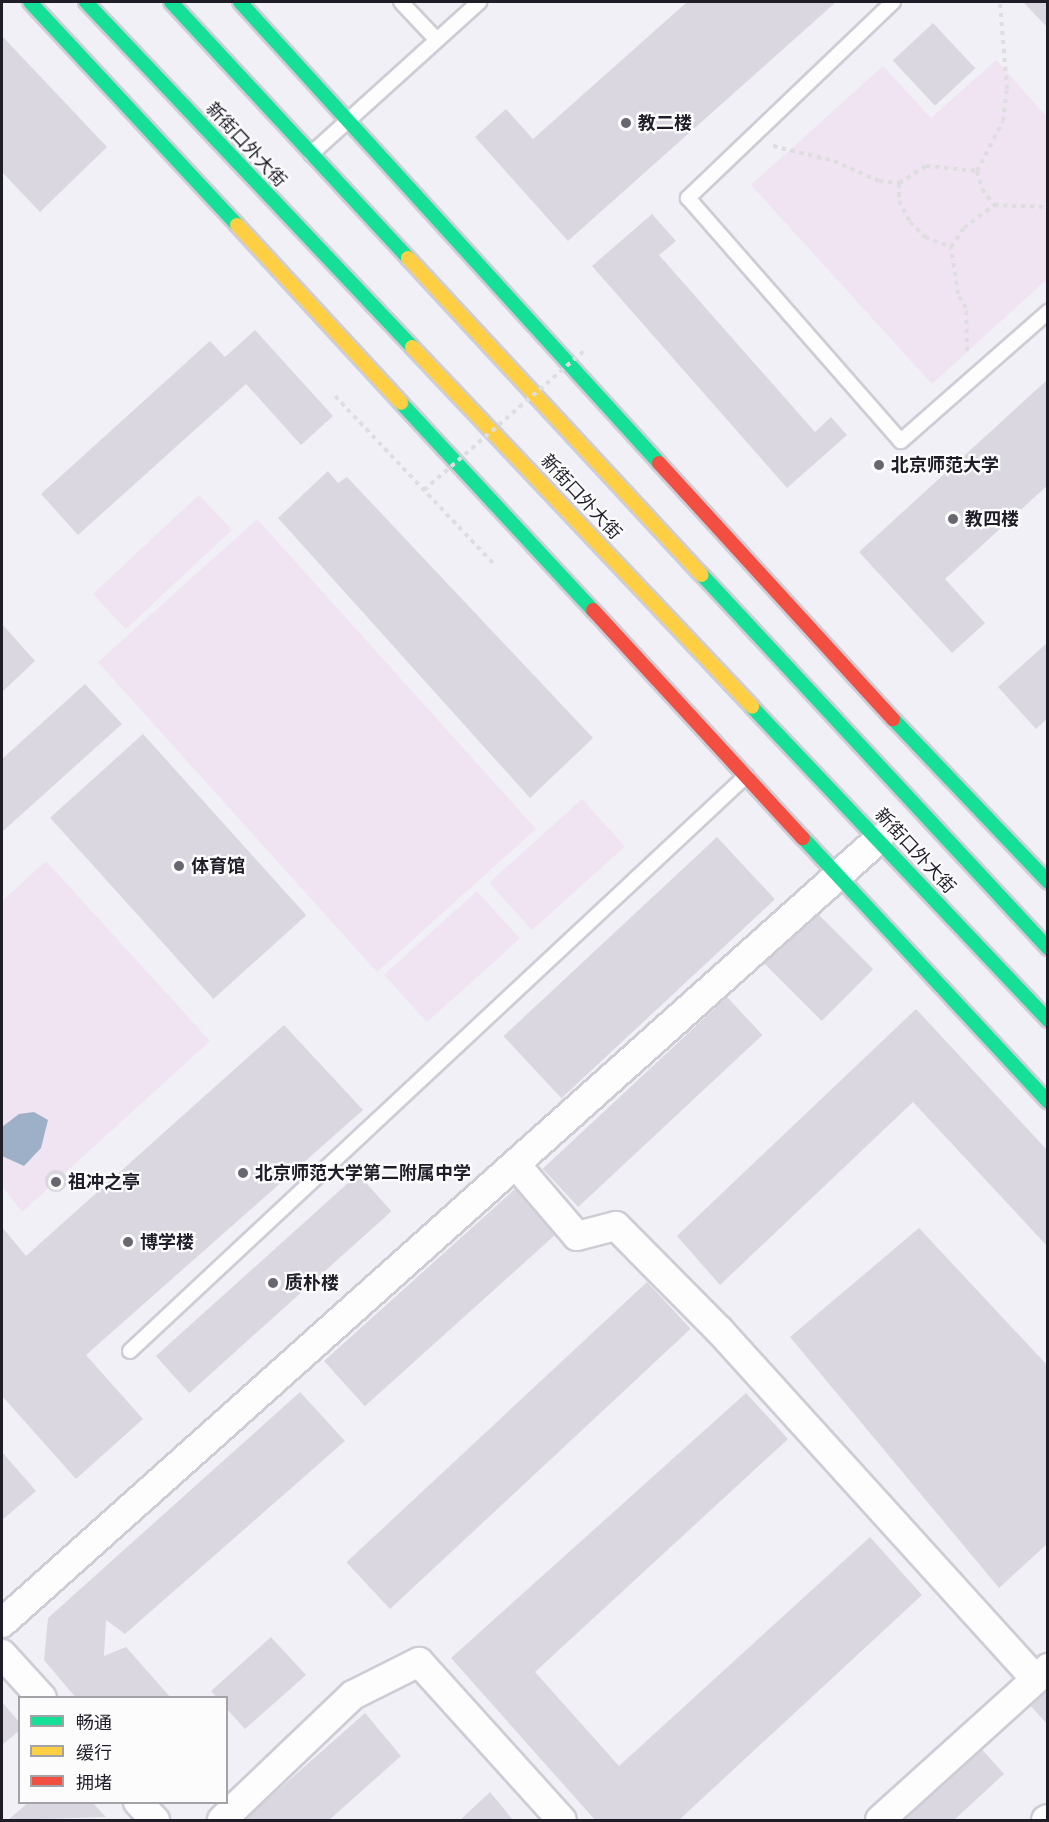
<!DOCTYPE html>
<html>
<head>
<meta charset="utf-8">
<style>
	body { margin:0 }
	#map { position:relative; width:1049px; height:1822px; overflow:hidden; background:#f1f0f7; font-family:"Space Grotesk","Noto Sans SC",sans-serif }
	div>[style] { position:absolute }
	.green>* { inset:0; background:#f0e3f2; transform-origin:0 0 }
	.water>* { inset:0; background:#9eb0c8 }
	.building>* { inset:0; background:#dad7e0; transform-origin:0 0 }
	.round { border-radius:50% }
	.path>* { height:4px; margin-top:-2px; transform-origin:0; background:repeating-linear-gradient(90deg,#dedee0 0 4.5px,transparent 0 9px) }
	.roads { filter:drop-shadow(2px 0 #cecdd6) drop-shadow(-2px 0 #cecdd6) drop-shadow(0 2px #cecdd6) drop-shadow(0 -2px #cecdd6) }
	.lane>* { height:14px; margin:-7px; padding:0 7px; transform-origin:7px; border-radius:7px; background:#fdfdfe }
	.street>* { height:28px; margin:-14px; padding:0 14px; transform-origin:14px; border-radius:14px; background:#fdfdfe }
	.fast>* { height:14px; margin:-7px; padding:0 7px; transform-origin:7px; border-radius:7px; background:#16e098 }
	.slow>* { height:14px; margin:-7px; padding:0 7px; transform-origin:7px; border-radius:7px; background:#ffcf43 }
	.jam>* { height:14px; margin:-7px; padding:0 7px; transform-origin:7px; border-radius:7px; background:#f24e42 }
	.path-bridge>* { height:4px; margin-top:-2px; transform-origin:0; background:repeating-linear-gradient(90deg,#dedee0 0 4.5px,transparent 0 9px) }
	.dots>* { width:16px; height:16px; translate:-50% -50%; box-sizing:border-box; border:3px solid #fcfcfc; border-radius:50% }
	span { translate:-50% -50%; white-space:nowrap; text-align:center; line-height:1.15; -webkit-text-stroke:4.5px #fcfcfc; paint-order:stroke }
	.poi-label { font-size:18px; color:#1e1d28; font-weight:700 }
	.left { translate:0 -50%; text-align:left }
	.street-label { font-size:18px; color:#1e1d28 }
	.frame { position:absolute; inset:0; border:3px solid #1e1d28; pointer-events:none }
	.legend { position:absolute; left:18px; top:1696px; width:210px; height:108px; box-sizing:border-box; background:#fcfcfc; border:2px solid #a3a3a7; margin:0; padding:8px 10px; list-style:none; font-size:18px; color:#1e1d28 }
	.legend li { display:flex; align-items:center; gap:12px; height:30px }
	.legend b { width:30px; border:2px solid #a3a3a7 }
</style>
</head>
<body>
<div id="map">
	<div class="green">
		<div style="clip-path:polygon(996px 60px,1047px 117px,1047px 279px,932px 384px,751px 185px,883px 66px,931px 118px)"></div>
		<div style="left:199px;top:495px;width:48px;height:145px;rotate:47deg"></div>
		<div style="left:257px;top:519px;width:417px;height:214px;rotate:48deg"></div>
		<div style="left:582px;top:799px;width:64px;height:125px;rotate:48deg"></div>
		<div style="clip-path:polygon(46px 861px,210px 1041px,22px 1212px,2px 1186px,2px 901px)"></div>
		<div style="left:477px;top:891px;width:64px;height:125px;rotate:48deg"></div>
	</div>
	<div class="water">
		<div style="clip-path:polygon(34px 1112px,48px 1120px,41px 1148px,24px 1166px,2px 1156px,2px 1127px,19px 1114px)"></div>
	</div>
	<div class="building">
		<div style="clip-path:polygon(687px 2px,836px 2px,568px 241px,475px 137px,506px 109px,533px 139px)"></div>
		<div style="clip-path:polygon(1023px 2px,1048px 2px,1048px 28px)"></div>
		<div style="left:933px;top:23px;width:62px;height:55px;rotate:47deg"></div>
		<div style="clip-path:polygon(2px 36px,107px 147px,40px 212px,2px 172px)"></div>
		<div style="clip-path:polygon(652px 214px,676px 241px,659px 255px,815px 432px,831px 417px,847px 435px,787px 488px,592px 266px)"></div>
		<div style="clip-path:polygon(255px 330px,333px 416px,301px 445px,246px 384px,78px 535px,41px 494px,210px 341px,225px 357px)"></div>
		<div style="clip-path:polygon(1048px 379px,1048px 485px,945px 579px,985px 623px,952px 653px,859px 552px)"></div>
		<div style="clip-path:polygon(328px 471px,338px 483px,347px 477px,593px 738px,530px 798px,278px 518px)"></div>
		<div style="clip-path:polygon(2px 624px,35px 661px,2px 692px)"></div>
		<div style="clip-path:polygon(1048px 642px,1048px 718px,1036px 729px,998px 687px)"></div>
		<div style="clip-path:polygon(85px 684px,122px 724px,2px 832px,2px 759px)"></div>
		<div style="left:143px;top:734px;width:244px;height:125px;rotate:48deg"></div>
		<div style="left:717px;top:837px;width:85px;height:292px;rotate:47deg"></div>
		<div style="left:816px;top:912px;width:81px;height:73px;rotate:45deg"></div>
		<div style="left:727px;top:997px;width:52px;height:252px;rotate:47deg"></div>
		<div style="clip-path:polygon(916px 1009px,1048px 1151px,1048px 1247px,913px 1102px,720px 1285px,677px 1236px)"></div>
		<div style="clip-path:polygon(284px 1025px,363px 1110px,86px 1355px,143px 1419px,76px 1479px,2px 1396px,2px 1227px,26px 1256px)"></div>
		<div class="round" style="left:45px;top:1170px;width:22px;height:22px"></div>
		<div style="left:358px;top:1174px;width:50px;height:272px;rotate:48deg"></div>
		<div style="left:515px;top:1189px;width:61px;height:257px;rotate:48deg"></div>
		<div style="clip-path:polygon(919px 1228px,1048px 1366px,1048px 1543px,999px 1588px,790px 1337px)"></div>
		<div style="left:647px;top:1282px;width:64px;height:411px;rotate:47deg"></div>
		<div style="clip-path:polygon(300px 1392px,345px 1441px,125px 1634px,106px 1620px,104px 1656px,126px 1647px,171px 1698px,76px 1698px,44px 1660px,48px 1618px)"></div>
		<div style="clip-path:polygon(746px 1393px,788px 1439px,535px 1672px,619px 1766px,870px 1537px,922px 1595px,679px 1820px,595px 1820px,451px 1658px)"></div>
		<div style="clip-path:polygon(2px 1452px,36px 1491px,2px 1520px)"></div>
		<div style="clip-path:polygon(271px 1637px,306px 1675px,245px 1729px,226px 1708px,226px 1698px,217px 1698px,211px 1691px)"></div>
		<div style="clip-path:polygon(1048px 1684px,1048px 1725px,1027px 1702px)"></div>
		<div style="clip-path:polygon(2px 1702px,20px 1723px,20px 1730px,2px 1745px)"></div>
		<div style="clip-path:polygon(365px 1713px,401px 1756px,329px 1820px,244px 1820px)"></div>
		<div style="clip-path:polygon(978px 1745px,1004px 1774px,954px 1820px,896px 1820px)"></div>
		<div style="clip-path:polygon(490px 1792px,513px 1820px,460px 1820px)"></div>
		<div style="clip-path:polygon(29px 1802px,92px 1802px,106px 1817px,8px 1820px)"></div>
	</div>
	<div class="path">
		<div style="left:773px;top:146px;width:63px;rotate:13.8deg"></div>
		<div style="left:834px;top:161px;width:49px;rotate:24deg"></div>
		<div style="left:879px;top:181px;width:20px;rotate:6deg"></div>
		<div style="left:899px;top:183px;width:32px;rotate:-32deg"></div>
		<div style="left:926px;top:166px;width:51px;rotate:5.6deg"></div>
		<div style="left:977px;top:171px;width:19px;rotate:74deg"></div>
		<div style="left:982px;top:189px;width:20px;rotate:53deg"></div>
		<div style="left:994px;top:205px;width:54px;rotate:2.1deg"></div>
		<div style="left:977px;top:171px;width:56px;rotate:-62.5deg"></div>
		<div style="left:1003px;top:121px;width:32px;rotate:-83deg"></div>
		<div style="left:1007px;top:89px;width:85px;rotate:-94.7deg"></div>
		<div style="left:899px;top:183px;width:18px;rotate:90deg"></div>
		<div style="left:899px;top:201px;width:24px;rotate:62deg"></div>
		<div style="left:910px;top:222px;width:21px;rotate:45deg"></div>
		<div style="left:925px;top:237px;width:28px;rotate:21deg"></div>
		<div style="left:967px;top:351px;width:43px;rotate:-91.3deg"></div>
		<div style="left:966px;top:308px;width:16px;rotate:-120deg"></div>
		<div style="left:958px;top:294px;width:48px;rotate:-98.5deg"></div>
		<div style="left:951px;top:247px;width:23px;rotate:-56deg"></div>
		<div style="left:964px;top:228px;width:38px;rotate:-37deg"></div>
		<div style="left:335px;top:396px;width:231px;rotate:46.6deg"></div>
	</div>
	<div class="roads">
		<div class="lane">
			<div style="left:401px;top:2px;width:50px;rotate:46.6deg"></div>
			<div style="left:893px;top:2px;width:284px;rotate:136.3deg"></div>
			<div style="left:688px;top:198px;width:323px;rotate:48.8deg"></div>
			<div style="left:901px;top:441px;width:196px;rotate:-41.3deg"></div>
			<div style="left:311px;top:154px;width:227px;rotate:-42.1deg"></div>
			<div style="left:130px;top:1351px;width:843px;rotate:-43.03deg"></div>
		</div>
		<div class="street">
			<div style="left:517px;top:1166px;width:92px;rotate:49.4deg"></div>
			<div style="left:577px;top:1236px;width:40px;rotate:-14.4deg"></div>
			<div style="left:616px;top:1226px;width:148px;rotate:45.3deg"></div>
			<div style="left:720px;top:1331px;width:469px;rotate:47.8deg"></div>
			<div style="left:2px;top:1623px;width:1176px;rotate:-41.8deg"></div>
			<div style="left:2px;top:1654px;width:59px;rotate:47.7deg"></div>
			<div style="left:138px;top:1802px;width:25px;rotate:47deg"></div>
			<div style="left:222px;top:1820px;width:181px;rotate:-43.7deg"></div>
			<div style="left:353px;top:1695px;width:74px;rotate:-26.6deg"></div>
			<div style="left:419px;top:1662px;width:213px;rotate:47.9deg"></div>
			<div style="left:880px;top:1820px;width:227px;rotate:-42.1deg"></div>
			<div style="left:1046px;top:1820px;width:2px;rotate:-27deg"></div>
		</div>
		<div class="fast">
			<div style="left:30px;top:2px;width:304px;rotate:47.1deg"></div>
			<div style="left:86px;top:2px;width:475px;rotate:46.6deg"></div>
			<div style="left:171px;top:2px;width:349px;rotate:47.2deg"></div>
			<div style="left:240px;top:2px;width:623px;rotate:47.73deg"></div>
			<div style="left:401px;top:403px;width:282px;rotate:47.2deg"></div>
			<div style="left:702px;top:575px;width:509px;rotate:47.15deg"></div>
			<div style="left:752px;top:707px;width:431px;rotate:46.6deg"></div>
			<div style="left:893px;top:719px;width:225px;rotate:46.4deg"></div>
			<div style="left:803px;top:838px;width:360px;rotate:47.1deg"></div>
		</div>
		<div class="slow">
			<div style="left:237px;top:225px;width:242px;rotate:47.3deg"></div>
			<div style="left:408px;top:258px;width:432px;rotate:47.2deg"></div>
			<div style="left:412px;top:347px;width:495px;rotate:46.6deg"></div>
		</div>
		<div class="jam">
			<div style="left:659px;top:463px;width:347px;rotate:47.6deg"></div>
			<div style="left:593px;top:610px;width:310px;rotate:47.4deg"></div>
		</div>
	</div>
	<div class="path-bridge">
		<div style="left:424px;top:490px;width:211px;rotate:-41deg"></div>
	</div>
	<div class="dots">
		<div style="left:626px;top:123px;background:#686770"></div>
		<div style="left:879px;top:465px;background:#686770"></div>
		<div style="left:953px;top:519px;background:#686770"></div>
		<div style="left:179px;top:866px;background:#686770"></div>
		<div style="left:243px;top:1173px;background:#686770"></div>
		<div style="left:56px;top:1182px;background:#686770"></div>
		<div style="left:128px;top:1242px;background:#686770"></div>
		<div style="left:273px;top:1283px;background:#686770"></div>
	</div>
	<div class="poi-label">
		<span class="left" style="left:638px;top:123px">教二楼</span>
		<span class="left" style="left:891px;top:465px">北京师范大学</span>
		<span class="left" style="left:965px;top:519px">教四楼</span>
		<span class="left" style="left:191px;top:866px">体育馆</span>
		<span class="left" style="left:255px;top:1173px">北京师范大学第二附属中学</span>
		<span class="left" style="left:68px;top:1182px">祖冲之亭</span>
		<span class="left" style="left:140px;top:1242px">博学楼</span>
		<span class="left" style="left:285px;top:1283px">质朴楼</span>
	</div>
	<div class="street-label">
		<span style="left:246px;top:145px;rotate:47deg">新街口外大街</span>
		<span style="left:581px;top:497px;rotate:47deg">新街口外大街</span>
		<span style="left:915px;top:851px;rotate:47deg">新街口外大街</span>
	</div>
	<div class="frame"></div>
	<ul class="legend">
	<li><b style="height:8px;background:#16e098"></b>畅通</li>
	<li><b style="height:8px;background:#ffcf43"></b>缓行</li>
	<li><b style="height:8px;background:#f24e42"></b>拥堵</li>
	</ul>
</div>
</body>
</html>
